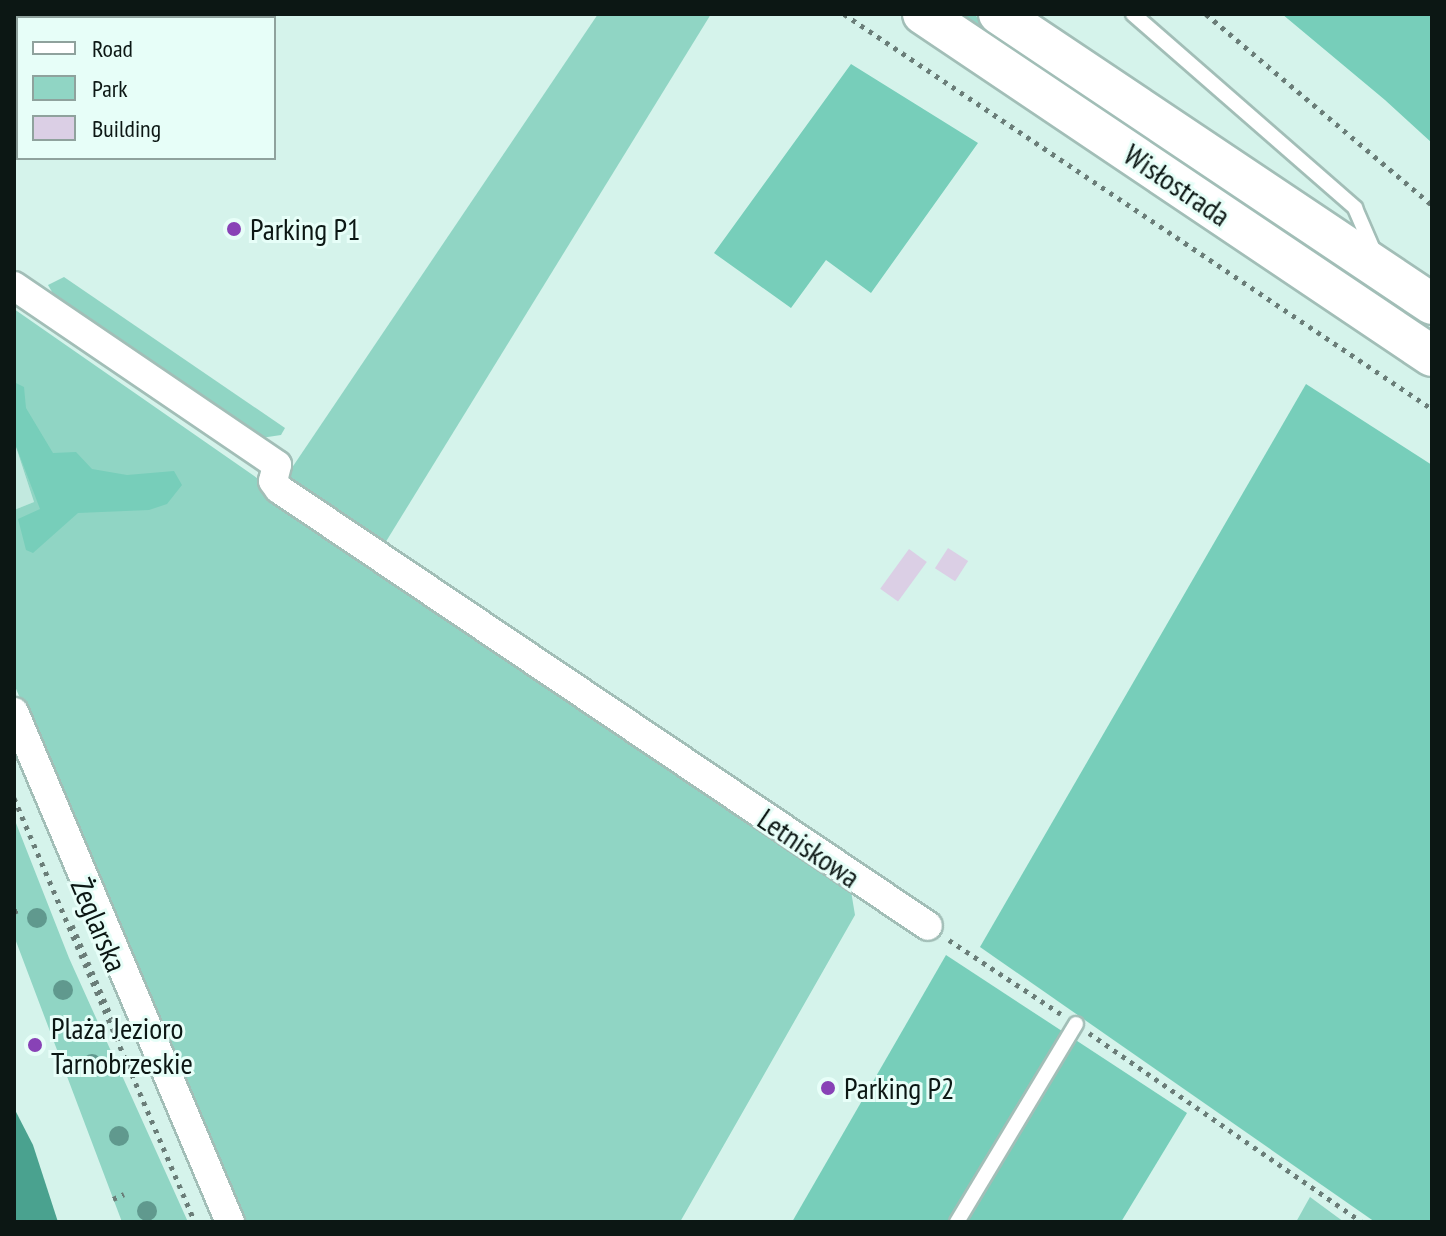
<!DOCTYPE html>
<html>
<head>
<meta charset="utf-8">
<style>
	body { margin:0 }
	#map { position:relative; width:1446px; height:1236px; overflow:hidden; background:#d5f3eb; font-family:"PT Sans Narrow",sans-serif }
	div>[style] { position:absolute }
	.built>* { inset:0; background:#c2e9df }
	.green>* { inset:0; background:#90d5c4 }
	.forest>* { inset:0; background:#77ceba }
	.water>* { inset:0; background:#4aa28f }
	.building>* { inset:0; background:#dbcfe5; transform-origin:0 0 }
	.path>* { height:5px; margin-top:-2.5px; transform-origin:0; background:repeating-linear-gradient(90deg,#6a7d78 0 4px,transparent 0 10px) }
	.roads { filter:drop-shadow(2px 0 #a2beb7) drop-shadow(-2px 0 #a2beb7) drop-shadow(0 2px #a2beb7) drop-shadow(0 -2px #a2beb7) }
	.service>* { height:14px; margin:-7px; padding:0 7px; transform-origin:7px; border-radius:7px; background:#fff }
	.minor>* { height:28px; margin:-14px; padding:0 14px; transform-origin:14px; border-radius:14px; background:#fff }
	.secondary>* { height:40px; margin:-20px; padding:0 20px; transform-origin:20px; border-radius:20px; background:#fff }
	.trees>* { width:20px; height:20px; margin:-10px; border-radius:50%; background:#60998e }
	.dots>* { width:22px; height:22px; translate:-50% -50%; box-sizing:border-box; border:4px solid #e7fef8; border-radius:50% }
	span { translate:-50% -50%; white-space:nowrap; text-align:center; line-height:1.15; -webkit-text-stroke:6px #e7fef8; paint-order:stroke }
	.street-label { font-size:30px; color:#0c1714 }
	.poi-label { font-size:30px; color:#0c1714 }
	.left { translate:0 -50%; text-align:left }
	.frame { position:absolute; inset:0; border:16px solid #0c1714; pointer-events:none }
	.legend { position:absolute; left:16px; top:16px; width:260px; height:144px; box-sizing:border-box; background:#e7fef8; border:2px solid #8fa29d; margin:0; padding:10px 14px; list-style:none; font-size:24px; color:#0c1714 }
	.legend li { display:flex; align-items:center; gap:16px; height:40px }
	.legend b { width:40px; border:2px solid #8fa29d }
</style>
</head>
<body>
<div id="map">
	<div class="built">
		<div style="clip-path:polygon(14px 441px,34px 502px,14px 510px)"></div>
	</div>
	<div class="green">
		<div style="clip-path:polygon(598px 14px,711px 14px,382px 548px,281px 484px)"></div>
		<div style="clip-path:polygon(950px 14px,973px 14px,1349px 274px,1346px 276px)"></div>
		<div style="clip-path:polygon(64px 277px,285px 428px,281px 435px,261px 438px,55px 297px,48px 285px)"></div>
		<div style="clip-path:polygon(14px 309px,851px 891px,855px 915px,680px 1222px,242px 1222px,14px 684px,14px 510px,34px 502px,14px 441px)"></div>
		<div style="clip-path:polygon(14px 818px,69px 958px,188px 1222px,122px 1222px,14px 936px)"></div>
		<div style="clip-path:polygon(1310px 1197px,1344px 1222px,1296px 1222px)"></div>
	</div>
	<div class="forest">
		<div style="clip-path:polygon(1282px 14px,1432px 14px,1432px 143px,1385px 100px)"></div>
		<div style="clip-path:polygon(851px 64px,978px 143px,871px 293px,826px 260px,791px 308px,714px 253px)"></div>
		<div style="clip-path:polygon(14px 382px,24px 387px,26px 408px,53px 453px,76px 452px,92px 469px,127px 475px,174px 471px,182px 485px,167px 504px,149px 510px,78px 513px,33px 553px,26px 550px,18px 519px,40px 509px,14px 441px)"></div>
		<div style="clip-path:polygon(1306px 384px,1432px 465px,1432px 1222px,1375px 1222px,980px 947px)"></div>
		<div style="clip-path:polygon(946px 955px,1187px 1113px,1121px 1222px,792px 1222px)"></div>
	</div>
	<div class="water">
		<div style="clip-path:polygon(14px 1108px,33px 1145px,58px 1222px,14px 1222px)"></div>
	</div>
	<div class="building">
		<div style="left:948px;top:548px;width:24px;height:24px;rotate:33deg"></div>
		<div style="left:909px;top:549px;width:22px;height:49px;rotate:36deg"></div>
	</div>
	<div class="path">
		<div style="left:844px;top:14px;width:708px;rotate:33.89deg"></div>
		<div style="left:1206px;top:14px;width:296px;rotate:40.2deg"></div>
		<div style="left:14px;top:798px;width:461px;rotate:66.9deg"></div>
		<div style="left:14px;top:912px;width:4px;rotate:-27deg"></div>
		<div style="left:72px;top:925px;width:102px;rotate:66.9deg"></div>
		<div style="left:949px;top:940px;width:134px;rotate:33.5deg"></div>
		<div style="left:1089px;top:1033px;width:332px;rotate:34.7deg"></div>
		<div style="left:113px;top:1199px;width:12px;rotate:-24deg"></div>
	</div>
	<div class="roads">
		<div class="service">
			<div style="left:1133px;top:14px;width:295px;rotate:41.1deg"></div>
			<div style="left:1355px;top:208px;width:48px;rotate:66.6deg"></div>
			<div style="left:957px;top:1222px;width:231px;rotate:-59deg"></div>
		</div>
		<div class="minor">
			<div style="left:14px;top:286px;width:318px;rotate:34.2deg"></div>
			<div style="left:277px;top:465px;width:16px;rotate:104deg"></div>
			<div style="left:273px;top:481px;width:10px;rotate:53deg"></div>
			<div style="left:279px;top:489px;width:782px;rotate:33.95deg"></div>
			<div style="left:14px;top:712px;width:554px;rotate:67.05deg"></div>
		</div>
		<div class="secondary">
			<div style="left:923px;top:14px;width:613px;rotate:33.9deg"></div>
			<div style="left:999px;top:14px;width:521px;rotate:33.81deg"></div>
		</div>
	</div>
	<div class="trees">
		<div style="left:37px;top:918px"></div>
		<div style="left:63px;top:990px"></div>
		<div style="left:92px;top:1064px"></div>
		<div style="left:119px;top:1136px"></div>
		<div style="left:147px;top:1211px"></div>
	</div>
	<div class="dots">
		<div style="left:234px;top:229px;background:#8842b6"></div>
		<div style="left:35px;top:1045px;background:#8842b6"></div>
		<div style="left:828px;top:1088px;background:#8842b6"></div>
	</div>
	<div class="street-label">
		<span style="left:1177px;top:185px;rotate:34deg">Wisłostrada</span>
		<span style="left:809px;top:848px;rotate:34deg">Letniskowa</span>
		<span style="left:99px;top:925px;rotate:67deg">Żeglarska</span>
	</div>
	<div class="poi-label">
		<span class="left" style="left:250px;top:229px">Parking P1</span>
		<span class="left" style="left:51px;top:1045px">Plaża Jezioro<br>Tarnobrzeskie</span>
		<span class="left" style="left:844px;top:1088px">Parking P2</span>
	</div>
	<div class="frame"></div>
	<ul class="legend">
	<li><b style="height:10px;background:#fff"></b>Road</li>
	<li><b style="height:22px;background:#90d5c4"></b>Park</li>
	<li><b style="height:22px;background:#dbcfe5"></b>Building</li>
	</ul>
</div>
</body>
</html>
